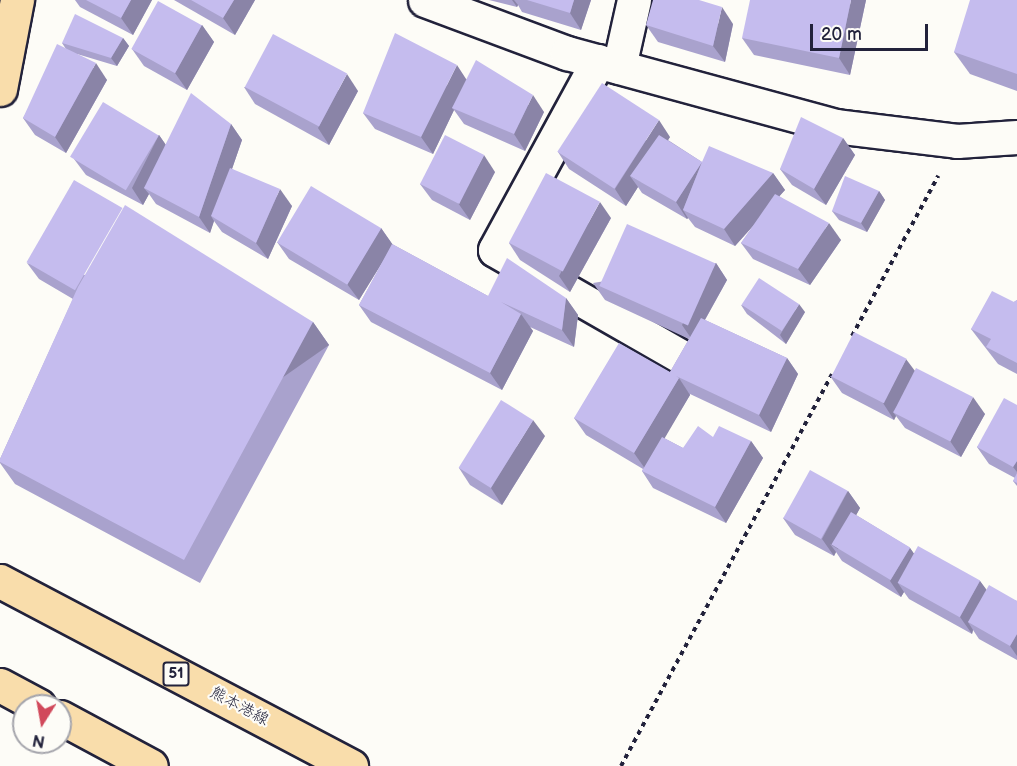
<!DOCTYPE html>
<html>
<head>
<meta charset="utf-8">
<style>
	body { margin:0 }
	#map { position:relative; width:1017px; height:766px; overflow:hidden; background:#fdfcf7; font-family:"Balsamiq Sans","Klee One",sans-serif }
	div>[style] { position:absolute }
	.path>* { height:4px; margin-top:-2px; transform-origin:0; background:repeating-linear-gradient(90deg,#22223b 0 4.5px,transparent 0 9px) }
	.roads { filter:drop-shadow(2px 0 #22223b) drop-shadow(-2px 0 #22223b) drop-shadow(0 2px #22223b) drop-shadow(0 -2px #22223b) }
	.street>* { height:33px; margin:-16.5px; padding:0 16.5px; transform-origin:16.5px; border-radius:16.5px; background:#fdfcf7 }
	.primary>* { height:33px; margin:-16.5px; padding:0 16.5px; transform-origin:16.5px; border-radius:16.5px; background:#f9ddab }
	.highway>* { height:33px; margin:-16.5px; padding:0 16.5px; transform-origin:16.5px; border-radius:16.5px; background:#f9ddab }
	.wall>* { inset:0; background:#a9a2cd }
	.shaded-wall>* { inset:0; background:#8a84a7; transform-origin:0 0 }
	.building>* { inset:0; background:#c5bcee; transform-origin:0 0 }
	span { translate:-50% -50%; white-space:nowrap; text-align:center; line-height:1.15; -webkit-text-stroke:4.5px #fdfcf7; paint-order:stroke }
	.shield-label span { padding:2px 4px; background:#fdfcf7; border:2px solid; border-radius:4px; -webkit-text-stroke-width:0 }
	.shield-label { font-size:15px; color:#22223b; font-weight:700 }
	.street-label { font-size:16px; color:#22223b }
	.north { position:absolute; left:12px; top:694px; width:60px; height:60px; box-sizing:border-box; background:#fdfcf7; border:2px solid #a5a5ac; border-radius:50%; rotate:191deg; font-size:16px; font-weight:700; line-height:24px; text-align:center; color:#22223b }
	.north::after { content:''; display:block; margin:auto; width:21px; height:27px; background:#d1495b; clip-path:polygon(50% 0,100% 100%,50% 72%,0 100%) }
	.scale { position:absolute; left:810px; top:24px; width:118px; height:27px; box-sizing:border-box; border:3px solid #22223b; border-top:0; padding-left:8px; font-size:18px; line-height:21px; white-space:nowrap; color:#22223b; -webkit-text-stroke:4px #fdfcf7; paint-order:stroke }
</style>
</head>
<body>
<div id="map">
	<div class="path">
		<div style="left:852px;top:336px;width:182px;rotate:-61.7deg"></div>
		<div style="left:621px;top:766px;width:445px;rotate:-61.7deg"></div>
	</div>
	<div class="roads">
		<div class="street">
			<div style="left:425px;top:0;width:152px;rotate:20.5deg"></div>
			<div style="left:567px;top:53px;width:278px;rotate:15.2deg"></div>
			<div style="left:835px;top:126px;width:123px;rotate:7deg"></div>
			<div style="left:957px;top:141px;width:60px;rotate:-3.8deg"></div>
			<div style="left:598px;top:61px;width:215px;rotate:118.6deg"></div>
			<div style="left:495px;top:250px;width:213px;rotate:29.8deg"></div>
			<div style="left:619px;top:67px;width:69px;rotate:-77.4deg"></div>
		</div>
		<div class="primary">
			<div style="left:0;top:581px;width:397px;rotate:27.8deg"></div>
			<div style="left:0;top:685px;width:44px;rotate:28.3deg"></div>
			<div style="left:60px;top:717px;width:103px;rotate:28.3deg"></div>
		</div>
		<div class="highway">
			<div style="left:0;top:89px;width:91px;rotate:-79.2deg"></div>
		</div>
	</div>
	<div class="wall">
		<div style="clip-path:polygon(75px 0,152px 0,133px 35px,80px 7px)"></div>
		<div style="clip-path:polygon(174px 0,255px 0,235px 35px)"></div>
		<div style="clip-path:polygon(489px 0,591px 0,581px 30px,522px 12px,518px 5px,517px 7px)"></div>
		<div style="clip-path:polygon(866px 0,850px 75px,754px 55px,742px 38px)"></div>
		<div style="clip-path:polygon(1017px 0,1017px 91px,970px 74px,954px 52px)"></div>
		<div style="clip-path:polygon(733px 24px,725px 62px,658px 42px,646px 25px)"></div>
		<div style="clip-path:polygon(202px 25px,214px 42px,187px 90px,144px 66px,132px 49px)"></div>
		<div style="clip-path:polygon(123px 38px,129px 46px,117px 66px,77px 54px,107px 80px,66px 153px,35px 135px,23px 118px,66px 49px,62px 43px)"></div>
		<div style="clip-path:polygon(466px 79px,544px 112px,525px 151px,464px 124px,454px 110px,433px 154px,375px 129px,363px 113px)"></div>
		<div style="clip-path:polygon(244px 87px,358px 91px,329px 145px,255px 104px)"></div>
		<div style="clip-path:polygon(231px 124px,242px 140px,232px 169px,292px 206px,268px 259px,222px 232px,214px 221px,210px 233px,156px 204px,149px 194px,143px 205px,86px 175px,74px 159px,159px 135px,166px 145px)"></div>
		<div style="clip-path:polygon(670px 137px,668px 140px,702px 162px,773px 173px,785px 190px,779px 196px,841px 240px,810px 285px,753px 259px,741px 243px,754px 225px,735px 246px,695px 227px,688px 218px,687px 219px,642px 193px,638px 187px,626px 206px,569px 169px,558px 152px)"></div>
		<div style="clip-path:polygon(843px 138px,855px 155px,826px 205px,792px 185px,780px 169px)"></div>
		<div style="clip-path:polygon(495px 172px,470px 220px,432px 200px,420px 184px)"></div>
		<div style="clip-path:polygon(879px 191px,885px 200px,867px 232px,839px 220px,832px 211px)"></div>
		<div style="clip-path:polygon(611px 218px,570px 292px,520px 260px,509px 243px)"></div>
		<div style="clip-path:polygon(381px 228px,392px 244px,488px 296px,566px 298px,578px 315px,574px 347px,530px 327px,533px 331px,502px 390px,371px 322px,359px 305px,385px 258px,359px 300px,289px 259px,277px 242px)"></div>
		<div style="clip-path:polygon(27px 263px,313px 322px,329px 345px,200px 583px,15px 484px,0 463px,0 459px,73px 299px,39px 279px)"></div>
		<div style="clip-path:polygon(716px 263px,727px 280px,705px 320px,787px 358px,798px 374px,771px 432px,690px 394px,690px 395px,664px 438px,683px 448px,713px 437px,751px 441px,763px 458px,726px 523px,653px 488px,642px 471px,643px 469px,586px 435px,574px 418px,670px 372px,689px 339px,605px 300px,593px 283px)"></div>
		<div style="clip-path:polygon(1017px 300px,1017px 374px,998px 364px,971px 329px)"></div>
		<div style="clip-path:polygon(741px 305px,805px 312px,786px 344px,747px 314px)"></div>
		<div style="clip-path:polygon(914px 371px,985px 414px,961px 457px,905px 428px,896px 416px,894px 420px,842px 393px,830px 376px)"></div>
		<div style="clip-path:polygon(1017px 405px,1017px 486px,1013px 481px,1015px 478px,989px 464px,977px 447px)"></div>
		<div style="clip-path:polygon(545px 436px,502px 505px,470px 485px,459px 468px)"></div>
		<div style="clip-path:polygon(848px 491px,860px 508px,856px 515px,910px 548px,914px 554px,980px 581px,986px 590px,1017px 601px,1017px 660px,979px 639px,973px 630px,972px 634px,909px 599px,904px 592px,901px 597px,842px 561px,836px 552px,834px 556px,795px 535px,783px 518px)"></div>
	</div>
	<div class="shaded-wall">
		<div style="clip-path:polygon(131px 0,152px 0,133px 35px,121px 18px)"></div>
		<div style="clip-path:polygon(234px 0,255px 0,235px 35px,223px 18px)"></div>
		<div style="clip-path:polygon(512px 0,514px 0,518px 5px,517px 7px)"></div>
		<div style="clip-path:polygon(574px 0,591px 0,581px 30px,570px 13px)"></div>
		<div style="clip-path:polygon(851px 0,866px 0,850px 75px,839px 58px)"></div>
		<div style="clip-path:polygon(722px 7px,733px 24px,725px 62px,713px 46px)"></div>
		<div style="clip-path:polygon(202px 25px,214px 42px,187px 90px,175px 73px)"></div>
		<div style="clip-path:polygon(123px 38px,129px 46px,117px 66px,111px 58px)"></div>
		<div style="clip-path:polygon(96px 63px,107px 80px,66px 153px,55px 137px)"></div>
		<div style="clip-path:polygon(457px 65px,468px 82px,452px 108px,454px 110px,433px 154px,421px 137px)"></div>
		<div style="clip-path:polygon(347px 74px,358px 91px,329px 145px,318px 128px)"></div>
		<div style="clip-path:polygon(533px 95px,544px 112px,525px 151px,514px 134px)"></div>
		<div style="clip-path:polygon(659px 120px,670px 137px,641px 182px,630px 176px,638px 187px,626px 206px,615px 189px)"></div>
		<div style="clip-path:polygon(231px 124px,242px 140px,215px 218px,211px 216px,214px 221px,210px 233px,199px 217px)"></div>
		<div style="clip-path:polygon(159px 135px,170px 151px,144px 188px,149px 194px,143px 205px,132px 188px)"></div>
		<div style="clip-path:polygon(843px 138px,855px 155px,826px 205px,814px 189px)"></div>
		<div style="clip-path:polygon(484px 155px,495px 172px,470px 220px,458px 203px)"></div>
		<div style="clip-path:polygon(702px 162px,683px 210px,688px 218px,687px 219px,676px 202px)"></div>
		<div style="clip-path:polygon(773px 173px,785px 190px,735px 246px,724px 229px)"></div>
		<div style="clip-path:polygon(280px 189px,292px 206px,268px 259px,256px 243px)"></div>
		<div style="clip-path:polygon(879px 191px,885px 200px,867px 232px,861px 223px)"></div>
		<div style="clip-path:polygon(600px 202px,611px 218px,570px 292px,559px 276px)"></div>
		<div style="clip-path:polygon(829px 223px,841px 240px,810px 285px,798px 269px)"></div>
		<div style="clip-path:polygon(381px 228px,393px 245px,359px 300px,347px 284px)"></div>
		<div style="clip-path:polygon(716px 263px,727px 280px,693px 341px,682px 325px)"></div>
		<div style="clip-path:polygon(566px 298px,578px 315px,574px 347px,562px 330px)"></div>
		<div style="clip-path:polygon(799px 304px,805px 312px,786px 344px,780px 335px)"></div>
		<div style="clip-path:polygon(521px 314px,533px 331px,502px 390px,490px 373px)"></div>
		<div style="left:313px;top:322px;width:28px;height:271px;rotate:55deg"></div>
		<div style="clip-path:polygon(787px 358px,798px 374px,771px 432px,759px 415px)"></div>
		<div style="clip-path:polygon(906px 359px,918px 375px,893px 412px,896px 416px,894px 420px,883px 403px)"></div>
		<div style="clip-path:polygon(679px 378px,690px 395px,646px 470px,634px 453px)"></div>
		<div style="clip-path:polygon(973px 397px,985px 414px,961px 457px,950px 441px)"></div>
		<div style="clip-path:polygon(533px 420px,545px 436px,502px 505px,491px 488px)"></div>
		<div style="clip-path:polygon(751px 441px,763px 458px,726px 523px,715px 507px)"></div>
		<div style="clip-path:polygon(1017px 461px,1017px 472px,1013px 467px)"></div>
		<div style="clip-path:polygon(848px 491px,860px 508px,838px 549px,830px 544px,836px 552px,834px 556px,822px 539px)"></div>
		<div style="clip-path:polygon(910px 548px,922px 565px,898px 583px,904px 592px,901px 597px,890px 581px)"></div>
		<div style="clip-path:polygon(980px 581px,992px 597px,968px 622px,973px 630px,972px 634px,960px 617px)"></div>
		<div style="clip-path:polygon(1017px 634px,1017px 656px,1010px 646px)"></div>
	</div>
	<div class="building">
		<div style="clip-path:polygon(86px 0,131px 0,121px 18px)"></div>
		<div style="clip-path:polygon(191px 0,234px 0,223px 18px)"></div>
		<div style="clip-path:polygon(527px 0,574px 0,570px 13px)"></div>
		<div style="clip-path:polygon(653px 0,699px 0,722px 7px,713px 46px,646px 25px)"></div>
		<div style="clip-path:polygon(750px 0,851px 0,839px 58px,742px 38px)"></div>
		<div style="clip-path:polygon(970px 0,1017px 0,1017px 74px,954px 52px)"></div>
		<div style="left:158px;top:1px;width:50px;height:55px;rotate:29deg"></div>
		<div style="clip-path:polygon(75px 14px,123px 38px,111px 58px,62px 43px)"></div>
		<div style="clip-path:polygon(395px 33px,457px 65px,421px 137px,363px 113px)"></div>
		<div style="left:273px;top:34px;width:84px;height:60px;rotate:28deg"></div>
		<div style="clip-path:polygon(57px 44px,96px 63px,55px 137px,23px 118px)"></div>
		<div style="clip-path:polygon(476px 60px,533px 95px,514px 134px,452px 108px)"></div>
		<div style="left:602px;top:83px;width:68px;height:82px;rotate:33deg"></div>
		<div style="clip-path:polygon(191px 93px,231px 124px,199px 217px,144px 188px)"></div>
		<div style="left:103px;top:102px;width:65px;height:64px;rotate:31deg"></div>
		<div style="clip-path:polygon(801px 117px,843px 138px,814px 189px,780px 169px)"></div>
		<div style="left:445px;top:135px;width:44px;height:55px;rotate:27deg"></div>
		<div style="clip-path:polygon(659px 135px,702px 162px,709px 146px,773px 173px,724px 229px,683px 210px,702px 162px,676px 202px,630px 176px)"></div>
		<div style="clip-path:polygon(230px 168px,280px 189px,256px 243px,211px 216px)"></div>
		<div style="left:546px;top:173px;width:61px;height:79px;rotate:28deg"></div>
		<div style="clip-path:polygon(845px 176px,879px 191px,861px 223px,832px 211px)"></div>
		<div style="left:74px;top:180px;width:56px;height:95px;rotate:30deg"></div>
		<div style="left:311px;top:186px;width:82px;height:66px;rotate:31deg"></div>
		<div style="clip-path:polygon(775px 194px,829px 223px,798px 269px,741px 243px)"></div>
		<div style="clip-path:polygon(125px 205px,313px 322px,184px 560px,0 462px,0 459px,78px 287px)"></div>
		<div style="left:627px;top:224px;width:97px;height:68px;rotate:24deg"></div>
		<div style="clip-path:polygon(392px 244px,488px 296px,507px 258px,566px 298px,562px 330px,501px 302px,521px 314px,490px 373px,359px 305px)"></div>
		<div style="left:759px;top:278px;width:48px;height:32px;rotate:33deg"></div>
		<div style="clip-path:polygon(992px 291px,1014px 302px,1017px 300px,1017px 363px,986px 347px,991px 339px,971px 329px)"></div>
		<div style="clip-path:polygon(701px 318px,787px 358px,759px 415px,676px 376px,679px 378px,634px 453px,574px 418px,619px 343px,670px 372px)"></div>
		<div style="left:854px;top:332px;width:59px;height:50px;rotate:27deg"></div>
		<div style="left:916px;top:368px;width:64px;height:50px;rotate:27deg"></div>
		<div style="clip-path:polygon(1004px 398px,1017px 405px,1017px 461px,1013px 467px,977px 447px)"></div>
		<div style="left:501px;top:400px;width:38px;height:80px;rotate:32deg"></div>
		<div style="clip-path:polygon(698px 426px,713px 437px,719px 426px,751px 441px,715px 507px,642px 471px,662px 437px,683px 448px)"></div>
		<div style="left:810px;top:470px;width:43px;height:55px;rotate:29deg"></div>
		<div style="clip-path:polygon(1017px 473px,1017px 483px,1013px 481px)"></div>
		<div style="left:851px;top:512px;width:69px;height:38px;rotate:31deg"></div>
		<div style="left:918px;top:546px;width:71px;height:42px;rotate:29deg"></div>
		<div style="clip-path:polygon(989px 585px,1017px 601px,1017px 634px,1010px 646px,968px 622px)"></div>
	</div>
	<div class="shield-label">
		<span style="left:176px;top:674px">51</span>
	</div>
	<div class="street-label">
		<span style="left:239px;top:707px;rotate:28deg">熊本港線</span>
	</div>
	<div class="north">N</div>
	<div class="scale">20 m</div>
</div>
</body>
</html>
